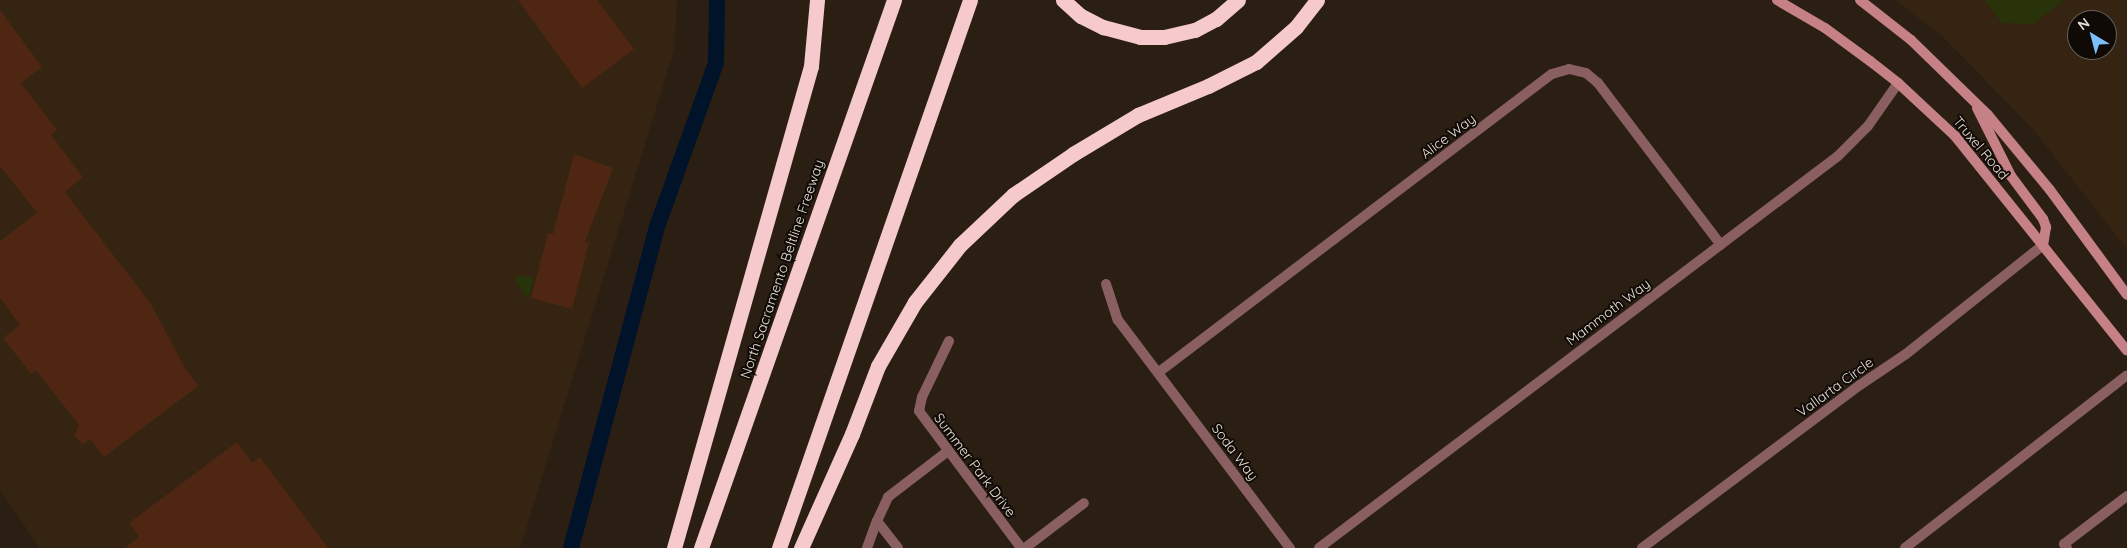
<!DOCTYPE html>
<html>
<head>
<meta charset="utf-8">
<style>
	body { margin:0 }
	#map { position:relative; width:2127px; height:548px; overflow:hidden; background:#2b1f13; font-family:Quicksand,sans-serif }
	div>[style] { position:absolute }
	.built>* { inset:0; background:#352412 }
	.green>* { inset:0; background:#283309 }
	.canal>* { height:16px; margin:-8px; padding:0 8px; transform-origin:8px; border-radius:8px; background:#001329 }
	.building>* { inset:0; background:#4e2612 }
	.minor>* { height:10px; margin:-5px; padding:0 5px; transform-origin:5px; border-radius:5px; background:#8a5f62 }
	.secondary>* { height:10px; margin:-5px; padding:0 5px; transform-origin:5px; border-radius:5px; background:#c68187 }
	.motorway>* { height:15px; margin:-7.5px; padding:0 7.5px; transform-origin:7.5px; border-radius:7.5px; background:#f6c9cc }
	span { translate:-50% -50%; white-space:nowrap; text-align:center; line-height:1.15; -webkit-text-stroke:4px #100a06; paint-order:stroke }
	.street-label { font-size:14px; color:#e7dfd7 }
	.north { position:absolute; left:2067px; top:10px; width:50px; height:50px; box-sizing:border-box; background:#100a06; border:1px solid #665f5a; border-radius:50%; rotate:323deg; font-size:14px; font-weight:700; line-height:20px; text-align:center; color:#e7dfd7 }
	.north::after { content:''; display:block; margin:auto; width:18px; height:22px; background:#7cbef9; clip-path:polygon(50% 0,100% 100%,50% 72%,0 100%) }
</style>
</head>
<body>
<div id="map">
	<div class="built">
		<div style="clip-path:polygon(0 0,677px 0,674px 50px,520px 548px,40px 548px,0 490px)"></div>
		<div style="clip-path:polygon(evenodd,1896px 0,2127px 0,2127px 249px,2032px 128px,1943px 37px,1896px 0,2077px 20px,2107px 20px,2107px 50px,2077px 50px,2077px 20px)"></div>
	</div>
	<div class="green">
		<div style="clip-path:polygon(1985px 0,2064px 0,2033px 24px,2002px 23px)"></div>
		<div style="clip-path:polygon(516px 275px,534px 278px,528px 299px,515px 281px)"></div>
	</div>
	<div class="canal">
		<div style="left:571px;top:548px;width:335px;rotate:-75deg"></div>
		<div style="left:658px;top:224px;width:171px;rotate:-70.2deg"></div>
		<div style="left:716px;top:63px;width:63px;rotate:-89.1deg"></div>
	</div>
	<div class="building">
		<div style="clip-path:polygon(518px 0,597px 0,634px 49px,582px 88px)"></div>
		<div style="clip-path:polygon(0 10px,42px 67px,21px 83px,57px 130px,51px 135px,83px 177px,65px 192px,151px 304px,185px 368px,198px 386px,104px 457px,90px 439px,83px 445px,74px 435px,79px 425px,36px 370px,31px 374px,3px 338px,20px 325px,0 298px,0 241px,37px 213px,0 166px)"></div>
		<div style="clip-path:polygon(574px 154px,613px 168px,585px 242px,589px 243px,572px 309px,531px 298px,548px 233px,553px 234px)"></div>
		<div style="clip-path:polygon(237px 442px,252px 463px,260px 457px,328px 548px,125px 548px,139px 537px,129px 523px)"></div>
	</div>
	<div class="minor">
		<div style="left:1106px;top:284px;width:38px;rotate:72deg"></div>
		<div style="left:1118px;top:320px;width:286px;rotate:53deg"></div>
		<div style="left:949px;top:341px;width:62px;rotate:115.7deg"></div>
		<div style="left:922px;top:397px;width:14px;rotate:102deg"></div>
		<div style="left:919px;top:411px;width:171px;rotate:53.3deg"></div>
		<div style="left:1159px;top:372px;width:493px;rotate:-37.2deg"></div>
		<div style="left:1552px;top:74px;width:18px;rotate:-16deg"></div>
		<div style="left:1569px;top:69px;width:17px;rotate:13deg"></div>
		<div style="left:1586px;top:73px;width:16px;rotate:40deg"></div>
		<div style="left:1598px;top:83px;width:203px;rotate:52.8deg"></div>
		<div style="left:877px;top:521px;width:26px;rotate:-65deg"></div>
		<div style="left:888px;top:497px;width:76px;rotate:-37.5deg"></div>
		<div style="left:867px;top:548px;width:29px;rotate:-70deg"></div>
		<div style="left:877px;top:521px;width:34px;rotate:52deg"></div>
		<div style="left:1025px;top:548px;width:74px;rotate:-37.3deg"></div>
		<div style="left:1319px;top:548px;width:650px;rotate:-37.06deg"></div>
		<div style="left:1838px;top:156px;width:42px;rotate:-45deg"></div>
		<div style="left:1868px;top:126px;width:52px;rotate:-55.1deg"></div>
		<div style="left:1642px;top:548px;width:272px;rotate:-36.8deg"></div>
		<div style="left:1860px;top:385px;width:55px;rotate:-34deg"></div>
		<div style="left:1906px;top:354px;width:175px;rotate:-38.5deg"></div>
		<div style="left:1905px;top:548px;width:281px;rotate:-37.9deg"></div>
		<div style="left:2067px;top:548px;width:5px;rotate:-127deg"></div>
		<div style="left:2064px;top:544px;width:79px;rotate:-37.3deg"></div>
	</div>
	<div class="secondary">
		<div style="left:1777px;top:0;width:56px;rotate:30.3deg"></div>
		<div style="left:1825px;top:28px;width:56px;rotate:36.3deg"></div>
		<div style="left:1870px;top:61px;width:36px;rotate:38deg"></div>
		<div style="left:1898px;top:83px;width:78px;rotate:42.9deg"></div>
		<div style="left:1955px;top:136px;width:275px;rotate:51.3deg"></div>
		<div style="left:1860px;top:0;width:65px;rotate:38.1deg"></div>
		<div style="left:1911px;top:40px;width:107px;rotate:44.2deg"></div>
		<div style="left:1988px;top:115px;width:97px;rotate:50.4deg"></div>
		<div style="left:2050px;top:190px;width:130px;rotate:53.7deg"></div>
		<div style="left:1977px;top:108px;width:76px;rotate:63.4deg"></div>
		<div style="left:2011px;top:176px;width:54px;rotate:53.3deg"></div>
		<div style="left:2043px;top:219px;width:9px;rotate:69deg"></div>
		<div style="left:2046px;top:227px;width:18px;rotate:99deg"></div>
	</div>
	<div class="motorway">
		<div style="left:1063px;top:0;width:24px;rotate:42deg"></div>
		<div style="left:1081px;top:16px;width:25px;rotate:27deg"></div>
		<div style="left:1103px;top:27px;width:38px;rotate:15deg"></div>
		<div style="left:1140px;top:37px;width:24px"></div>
		<div style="left:1164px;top:37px;width:32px;rotate:-13deg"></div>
		<div style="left:1195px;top:30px;width:24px;rotate:-28deg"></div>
		<div style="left:1216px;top:19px;width:29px;rotate:-41deg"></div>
		<div style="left:674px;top:548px;width:501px;rotate:-74.13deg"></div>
		<div style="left:811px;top:66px;width:66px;rotate:-84.8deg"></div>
		<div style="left:701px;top:548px;width:581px;rotate:-70.6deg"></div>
		<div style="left:779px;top:548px;width:580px;rotate:-70.78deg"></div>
		<div style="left:801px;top:548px;width:125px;rotate:-65.9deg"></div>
		<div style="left:852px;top:434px;width:73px;rotate:-69.1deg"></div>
		<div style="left:878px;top:366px;width:74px;rotate:-60deg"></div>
		<div style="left:915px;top:302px;width:73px;rotate:-51.7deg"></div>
		<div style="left:960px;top:245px;width:73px;rotate:-43.3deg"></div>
		<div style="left:1013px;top:195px;width:73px;rotate:-34.3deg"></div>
		<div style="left:1073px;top:154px;width:76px;rotate:-31deg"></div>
		<div style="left:1138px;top:115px;width:76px;rotate:-22.5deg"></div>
		<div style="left:1208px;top:86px;width:54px;rotate:-26.6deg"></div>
		<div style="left:1256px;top:62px;width:53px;rotate:-41.2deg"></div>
		<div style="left:1296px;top:27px;width:34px;rotate:-52deg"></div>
	</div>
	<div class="street-label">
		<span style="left:1448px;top:136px;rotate:-37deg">Alice Way</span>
		<span style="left:1981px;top:148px;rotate:50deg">Truxel Road</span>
		<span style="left:782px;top:269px;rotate:-71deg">North Sacramento Beltline Freeway</span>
		<span style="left:1608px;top:312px;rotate:-37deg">Mammoth Way</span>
		<span style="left:1835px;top:387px;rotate:-36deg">Vallarta Circle</span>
		<span style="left:1235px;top:452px;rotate:53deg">Soda Way</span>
		<span style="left:975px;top:465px;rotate:53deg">Summer Park Drive</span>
	</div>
	<div class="north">N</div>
</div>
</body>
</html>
